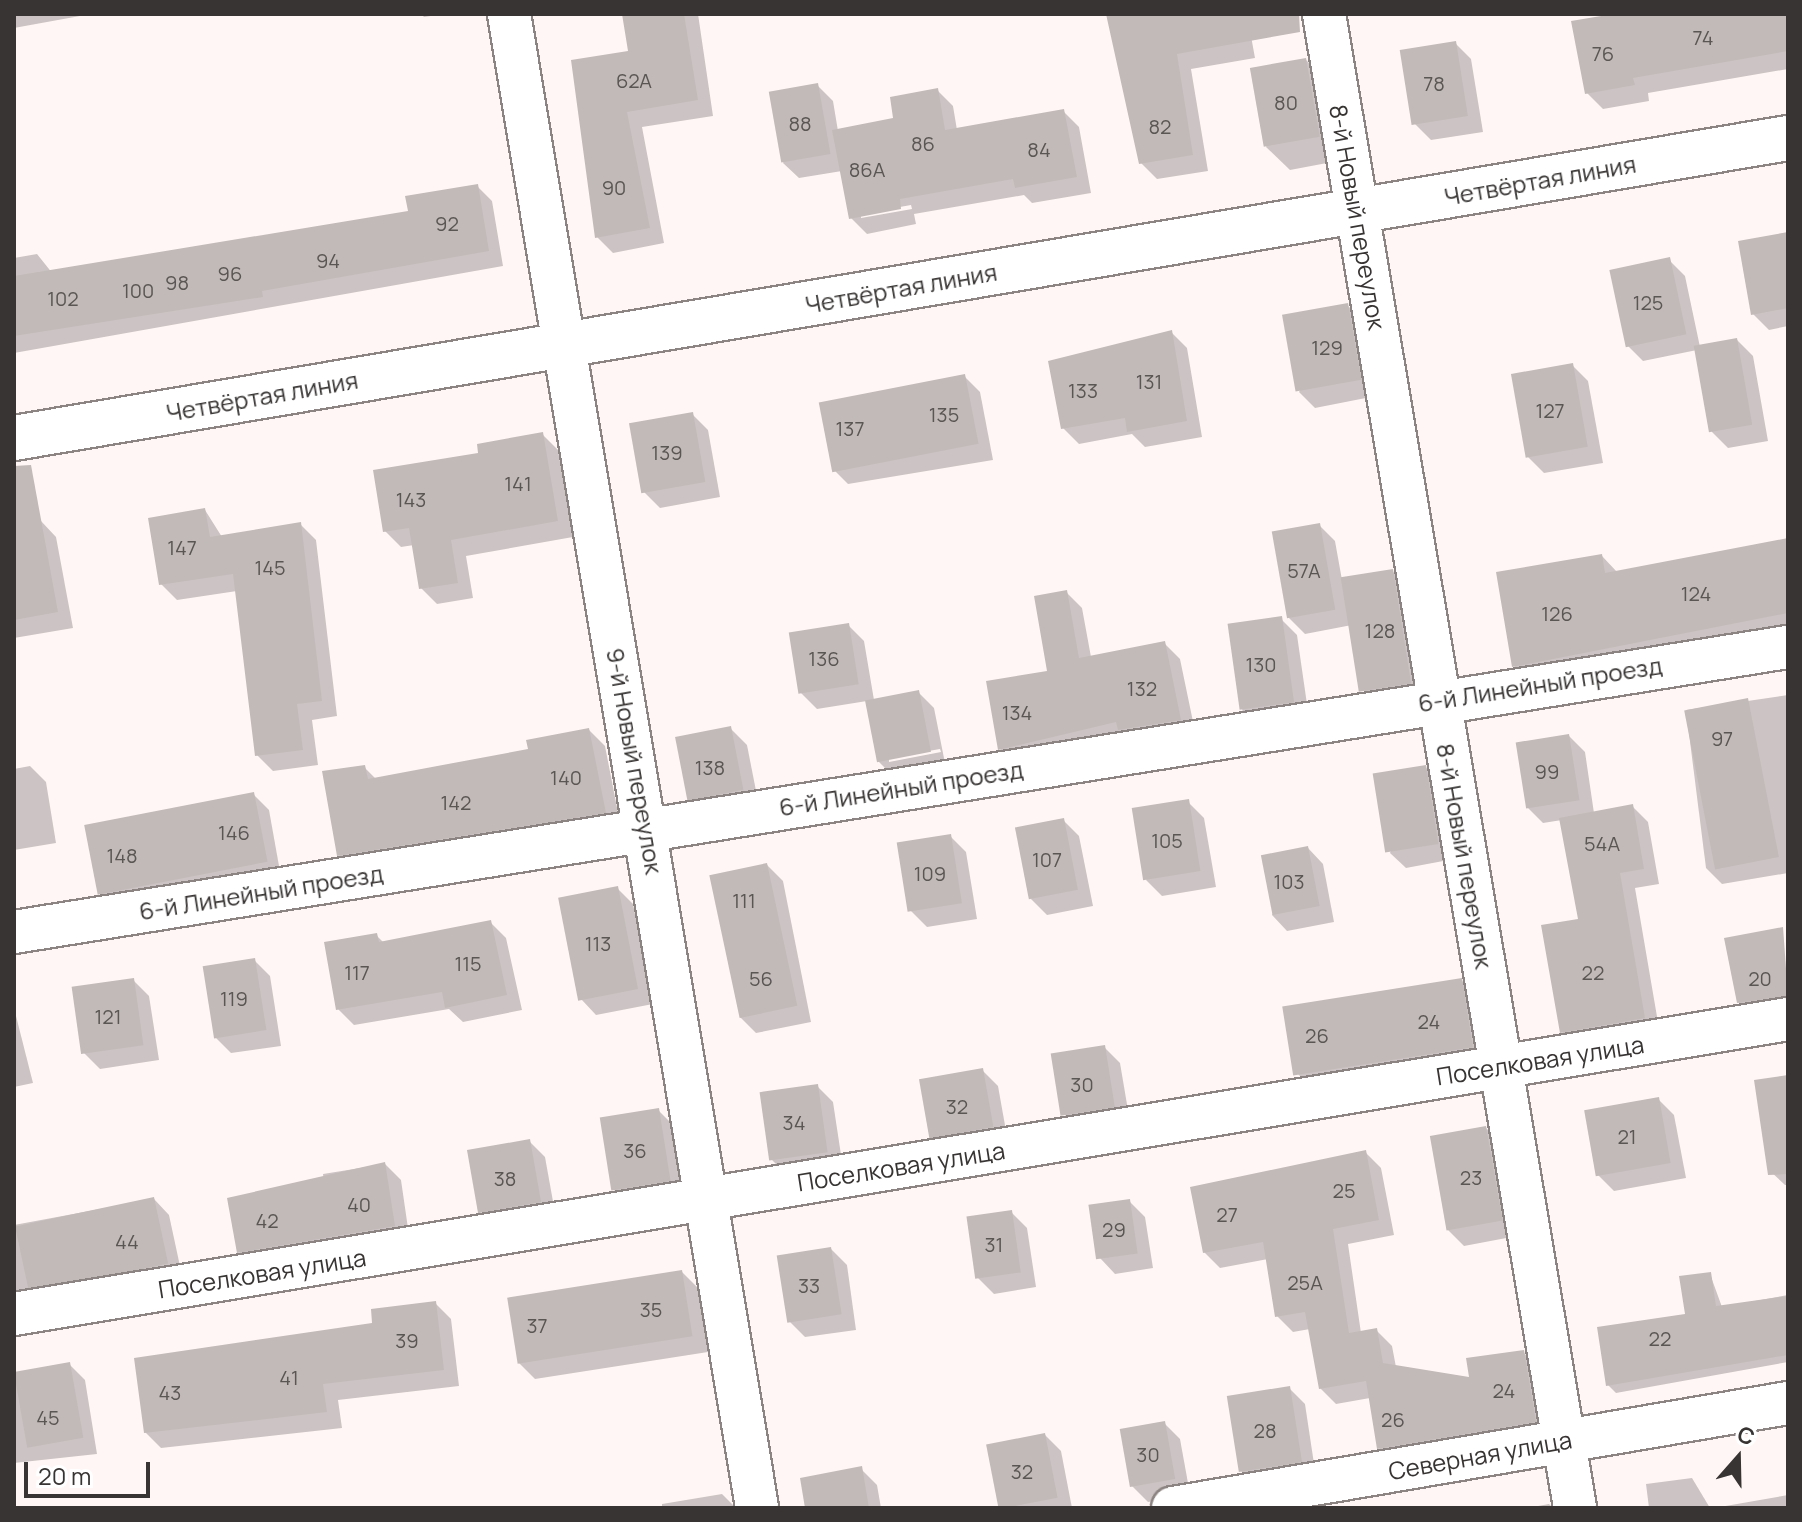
<!DOCTYPE html>
<html>
<head>
<meta charset="utf-8">
<style>
	body { margin:0 }
	#map { position:relative; width:1802px; height:1522px; overflow:hidden; background:#fff6f5; font-family:Manrope,sans-serif }
	div>[style] { position:absolute }
	.shadow>* { inset:0; background:#0003 }
	.building>* { inset:0; background:#c2bab9; transform-origin:0 0 }
	.roads { filter:drop-shadow(2px 0 #8c8483) drop-shadow(-2px 0 #8c8483) drop-shadow(0 2px #8c8483) drop-shadow(0 -2px #8c8483) }
	.street>* { height:42px; margin:-21px; padding:0 21px; transform-origin:21px; border-radius:21px; background:#fff }
	.secondary>* { height:44px; margin:-22px; padding:0 22px; transform-origin:22px; border-radius:22px; background:#fff }
	span { translate:-50% -50%; white-space:nowrap; text-align:center; line-height:1.15; -webkit-text-stroke:8px #fff; paint-order:stroke }
	.number-label { font-size:20px; color:#5a5654 }
	.number-label span { -webkit-text-stroke-width:0 }
	.street-label { font-size:24px; color:#373433 }
	.frame { position:absolute; inset:0; border:16px solid #373433; pointer-events:none }
	.north { position:absolute; left:1698px; top:1418px; width:80px; height:80px; -webkit-text-stroke:6px #fff; paint-order:stroke; rotate:20deg; font-size:22px; font-weight:700; line-height:32px; text-align:center; color:#373433 }
	.north::after { content:''; display:block; margin:auto; width:28px; height:36px; background:#373433; clip-path:polygon(50% 0,100% 100%,50% 72%,0 100%) }
	.scale { position:absolute; left:24px; top:1462px; width:126px; height:36px; box-sizing:border-box; border:4px solid #373433; border-top:0; padding-left:10px; font-size:24px; line-height:28px; white-space:nowrap; color:#373433; -webkit-text-stroke:6px #fff; paint-order:stroke }
</style>
</head>
<body>
<div id="map">
	<div class="shadow">
		<div style="clip-path:polygon(14px 14px,91px 14px,14px 28px)"></div>
		<div style="clip-path:polygon(421px 14px,444px 14px,424px 17px)"></div>
		<div style="clip-path:polygon(624px 14px,698px 14px,713px 116px,642px 127px,664px 243px,613px 253px,597px 237px,630px 53px)"></div>
		<div style="clip-path:polygon(1108px 14px,1247px 14px,1255px 58px,1191px 69px,1208px 171px,1157px 179px,1141px 163px)"></div>
		<div style="clip-path:polygon(1618px 14px,1788px 14px,1788px 69px,1648px 93px,1649px 101px,1603px 109px,1587px 93px)"></div>
		<div style="clip-path:polygon(1455px 43px,1471px 59px,1483px 132px,1431px 140px,1415px 124px)"></div>
		<div style="clip-path:polygon(1306px 60px,1330px 84px,1343px 160px,1290px 170px,1266px 147px)"></div>
		<div style="clip-path:polygon(evenodd,817px 85px,833px 101px,838px 131px,896px 120px,937px 90px,953px 106px,957px 130px,1063px 111px,1079px 127px,1091px 193px,1032px 203px,1024px 195px,914px 214px,916px 224px,867px 234px,851px 218px,842px 171px,799px 178px,783px 163px,817px 85px,911px 205px,912px 209px,861px 218px,861px 214px,911px 205px)"></div>
		<div style="clip-path:polygon(477px 186px,492px 201px,503px 266px,14px 353px,14px 258px,37px 254px,53px 274px,410px 213px)"></div>
		<div style="clip-path:polygon(1788px 235px,1788px 326px,1769px 330px,1753px 314px)"></div>
		<div style="clip-path:polygon(1669px 260px,1685px 276px,1700px 347px,1737px 340px,1753px 356px,1768px 441px,1728px 448px,1712px 432px,1697px 350px,1643px 361px,1627px 345px)"></div>
		<div style="clip-path:polygon(1348px 306px,1364px 321px,1376px 396px,1315px 408px,1299px 392px)"></div>
		<div style="clip-path:polygon(1171px 332px,1187px 348px,1202px 437px,1145px 447px,1132px 434px,1079px 444px,1063px 428px)"></div>
		<div style="clip-path:polygon(1572px 365px,1588px 381px,1603px 463px,1544px 473px,1528px 457px)"></div>
		<div style="clip-path:polygon(964px 376px,980px 392px,993px 460px,848px 484px,832px 468px)"></div>
		<div style="clip-path:polygon(692px 414px,708px 430px,720px 497px,660px 508px,644px 492px)"></div>
		<div style="clip-path:polygon(542px 434px,558px 450px,573px 537px,466px 556px,473px 598px,437px 604px,421px 588px,414px 545px,401px 547px,385px 531px,480px 454px)"></div>
		<div style="clip-path:polygon(205px 510px,222px 537px,300px 524px,316px 540px,337px 716px,312px 720px,318px 765px,273px 771px,257px 755px,237px 591px,177px 600px,161px 584px)"></div>
		<div style="clip-path:polygon(41px 521px,56px 537px,73px 628px,14px 638px,14px 526px)"></div>
		<div style="clip-path:polygon(1319px 525px,1335px 541px,1342px 580px,1392px 571px,1408px 587px,1427px 699px,1380px 706px,1364px 690px,1352px 625px,1305px 634px,1289px 618px)"></div>
		<div style="clip-path:polygon(1788px 540px,1788px 634px,1530px 682px,1514px 666px,1602px 556px,1618px 573px)"></div>
		<div style="clip-path:polygon(1066px 592px,1082px 608px,1091px 657px,1164px 643px,1180px 659px,1196px 736px,1015px 765px,1000px 749px,1050px 672px)"></div>
		<div style="clip-path:polygon(1281px 619px,1297px 635px,1309px 718px,1258px 726px,1242px 710px)"></div>
		<div style="clip-path:polygon(evenodd,848px 625px,864px 641px,874px 700px,918px 692px,934px 708px,946px 768px,895px 778px,879px 762px,867px 701px,817px 709px,801px 693px,848px 625px,940px 749px,941px 752px,889px 762px,889px 758px,940px 749px)"></div>
		<div style="clip-path:polygon(1788px 695px,1788px 873px,1722px 884px,1706px 868px,1686px 710px)"></div>
		<div style="clip-path:polygon(731px 729px,747px 745px,759px 806px,705px 815px,689px 799px)"></div>
		<div style="clip-path:polygon(589px 730px,605px 746px,621px 828px,354px 871px,339px 855px,364px 767px,377px 780px,530px 750px)"></div>
		<div style="clip-path:polygon(1569px 736px,1585px 752px,1594px 813px,1632px 806px,1648px 822px,1659px 884px,1635px 888px,1660px 1034px,1578px 1048px,1562px 1032px,1580px 921px,1562px 820px,1543px 823px,1527px 807px)"></div>
		<div style="clip-path:polygon(30px 766px,46px 782px,56px 843px,14px 850px,14px 769px)"></div>
		<div style="clip-path:polygon(1425px 767px,1441px 783px,1454px 859px,1406px 868px,1390px 853px)"></div>
		<div style="clip-path:polygon(253px 794px,269px 810px,281px 877px,116px 909px,100px 893px)"></div>
		<div style="clip-path:polygon(1188px 802px,1204px 818px,1216px 887px,1162px 896px,1146px 880px)"></div>
		<div style="clip-path:polygon(1063px 820px,1079px 836px,1093px 906px,1047px 915px,1031px 899px)"></div>
		<div style="clip-path:polygon(950px 836px,966px 852px,977px 919px,927px 927px,911px 911px)"></div>
		<div style="clip-path:polygon(1308px 848px,1323px 864px,1334px 922px,1287px 931px,1272px 915px)"></div>
		<div style="clip-path:polygon(767px 865px,783px 881px,811px 1022px,756px 1033px,740px 1017px)"></div>
		<div style="clip-path:polygon(617px 888px,633px 904px,653px 1004px,596px 1015px,581px 999px)"></div>
		<div style="clip-path:polygon(490px 922px,506px 938px,522px 1010px,463px 1022px,449px 1009px,354px 1025px,338px 1009px,376px 935px,384px 943px)"></div>
		<div style="clip-path:polygon(1782px 929px,1788px 1015px,1754px 1018px,1738px 1002px)"></div>
		<div style="clip-path:polygon(254px 960px,270px 976px,281px 1046px,231px 1053px,215px 1037px)"></div>
		<div style="clip-path:polygon(133px 980px,149px 996px,159px 1060px,100px 1069px,84px 1053px)"></div>
		<div style="clip-path:polygon(1461px 980px,1477px 996px,1488px 1062px,1312px 1088px,1296px 1072px)"></div>
		<div style="clip-path:polygon(14px 1008px,33px 1083px,14px 1087px)"></div>
		<div style="clip-path:polygon(1104px 1047px,1120px 1063px,1130px 1122px,1080px 1130px,1064px 1114px)"></div>
		<div style="clip-path:polygon(982px 1070px,998px 1086px,1008px 1142px,947px 1152px,931px 1136px)"></div>
		<div style="clip-path:polygon(1788px 1077px,1788px 1185px,1785px 1185px,1769px 1170px)"></div>
		<div style="clip-path:polygon(817px 1086px,833px 1102px,843px 1168px,788px 1176px,772px 1160px)"></div>
		<div style="clip-path:polygon(1658px 1099px,1674px 1115px,1686px 1178px,1614px 1191px,1598px 1175px)"></div>
		<div style="clip-path:polygon(658px 1110px,674px 1126px,685px 1196px,629px 1205px,613px 1189px)"></div>
		<div style="clip-path:polygon(1486px 1128px,1502px 1144px,1517px 1236px,1464px 1246px,1448px 1230px)"></div>
		<div style="clip-path:polygon(529px 1141px,545px 1157px,556px 1218px,497px 1227px,481px 1211px)"></div>
		<div style="clip-path:polygon(1365px 1152px,1381px 1168px,1394px 1235px,1348px 1244px,1361px 1333px,1376px 1330px,1392px 1346px,1396px 1367px,1471px 1379px,1523px 1352px,1539px 1368px,1551px 1437px,1395px 1464px,1379px 1448px,1370px 1398px,1336px 1404px,1320px 1388px,1310px 1329px,1293px 1332px,1277px 1316px,1268px 1259px,1220px 1268px,1204px 1252px)"></div>
		<div style="clip-path:polygon(385px 1164px,401px 1180px,410px 1242px,255px 1268px,239px 1252px,324px 1183px,323px 1174px)"></div>
		<div style="clip-path:polygon(154px 1199px,169px 1215px,183px 1280px,14px 1293px,14px 1225px)"></div>
		<div style="clip-path:polygon(1129px 1201px,1145px 1217px,1153px 1268px,1115px 1274px,1100px 1258px)"></div>
		<div style="clip-path:polygon(1011px 1212px,1027px 1228px,1036px 1287px,994px 1294px,978px 1278px)"></div>
		<div style="clip-path:polygon(831px 1249px,847px 1265px,856px 1330px,805px 1337px,789px 1321px)"></div>
		<div style="clip-path:polygon(682px 1272px,698px 1288px,708px 1352px,535px 1379px,519px 1363px)"></div>
		<div style="clip-path:polygon(1710px 1274px,1722px 1307px,1788px 1295px,1788px 1362px,1616px 1393px,1608px 1385px,1687px 1316px)"></div>
		<div style="clip-path:polygon(435px 1303px,451px 1319px,459px 1386px,338px 1400px,342px 1428px,161px 1448px,145px 1432px)"></div>
		<div style="clip-path:polygon(69px 1364px,85px 1380px,97px 1454px,14px 1463px,14px 1375px)"></div>
		<div style="clip-path:polygon(1289px 1388px,1305px 1404px,1316px 1477px,1257px 1487px,1241px 1471px)"></div>
		<div style="clip-path:polygon(1164px 1423px,1180px 1439px,1190px 1494px,1148px 1502px,1132px 1486px)"></div>
		<div style="clip-path:polygon(1045px 1435px,1061px 1451px,1072px 1508px,1001px 1508px,989px 1446px)"></div>
		<div style="clip-path:polygon(861px 1469px,877px 1485px,881px 1508px,807px 1508px)"></div>
		<div style="clip-path:polygon(1692px 1478px,1710px 1508px,1649px 1508px,1646px 1484px)"></div>
		<div style="clip-path:polygon(722px 1494px,736px 1508px,662px 1508px,662px 1504px)"></div>
		<div style="clip-path:polygon(1788px 1495px,1788px 1508px,1714px 1508px)"></div>
		<div style="clip-path:polygon(1549px 1504px,1553px 1508px,1527px 1508px)"></div>
	</div>
	<div class="building">
		<div style="clip-path:polygon(622px 14px,684px 14px,698px 100px,627px 112px,650px 228px,595px 238px,571px 60px,628px 51px)"></div>
		<div style="clip-path:polygon(1106px 14px,1299px 14px,1300px 32px,1177px 54px,1193px 155px,1139px 164px)"></div>
		<div style="clip-path:polygon(1613px 14px,1788px 14px,1788px 51px,1633px 78px,1635px 85px,1585px 94px,1571px 21px)"></div>
		<div style="left:1456px;top:41px;width:76px;height:57px;rotate:81deg"></div>
		<div style="left:1306px;top:58px;width:80px;height:57px;rotate:80deg"></div>
		<div style="left:818px;top:83px;width:72px;height:50px;rotate:80deg"></div>
		<div style="clip-path:polygon(938px 88px,945px 130px,1064px 109px,1077px 177px,1015px 188px,1013px 179px,900px 199px,901px 209px,849px 219px,832px 130px,893px 118px,890px 97px)"></div>
		<div style="clip-path:polygon(478px 184px,489px 251px,262px 291px,263px 297px,14px 336px,14px 276px,408px 211px,405px 196px)"></div>
		<div style="clip-path:polygon(1788px 232px,1788px 308px,1751px 315px,1738px 241px)"></div>
		<div style="left:1670px;top:257px;width:79px;height:62px;rotate:78deg"></div>
		<div style="left:1348px;top:303px;width:78px;height:67px;rotate:80deg"></div>
		<div style="clip-path:polygon(1172px 330px,1187px 421px,1127px 432px,1125px 418px,1061px 429px,1048px 361px)"></div>
		<div style="left:1737px;top:338px;width:88px;height:44px;rotate:80deg"></div>
		<div style="left:1573px;top:363px;width:85px;height:63px;rotate:80deg"></div>
		<div style="left:965px;top:374px;width:71px;height:149px;rotate:79deg"></div>
		<div style="left:693px;top:412px;width:71px;height:65px;rotate:80deg"></div>
		<div style="clip-path:polygon(543px 432px,558px 521px,451px 540px,458px 583px,419px 589px,409px 528px,383px 532px,373px 470px,478px 453px,477px 444px)"></div>
		<div style="clip-path:polygon(31px 465px,58px 612px,14px 620px,14px 466px)"></div>
		<div style="clip-path:polygon(205px 508px,210px 537px,301px 522px,322px 701px,297px 704px,303px 750px,255px 756px,233px 574px,159px 585px,148px 518px)"></div>
		<div style="left:1320px;top:523px;width:88px;height:49px;rotate:80deg"></div>
		<div style="clip-path:polygon(1788px 538px,1788px 613px,1512px 667px,1496px 572px,1602px 554px,1605px 573px)"></div>
		<div style="left:1393px;top:569px;width:116px;height:53px;rotate:81deg"></div>
		<div style="clip-path:polygon(1067px 590px,1079px 658px,1165px 641px,1181px 720px,1118px 730px,1116px 722px,998px 750px,986px 681px,1047px 671px,1034px 596px)"></div>
		<div style="left:1282px;top:616px;width:87px;height:55px;rotate:82deg"></div>
		<div style="left:849px;top:623px;width:62px;height:61px;rotate:81deg"></div>
		<div style="left:919px;top:690px;width:63px;height:55px;rotate:79deg"></div>
		<div style="left:1748px;top:698px;width:162px;height:65px;rotate:79deg"></div>
		<div style="left:731px;top:726px;width:65px;height:57px;rotate:79deg"></div>
		<div style="clip-path:polygon(589px 728px,606px 813px,337px 856px,322px 771px,365px 765px,368px 779px,528px 749px,526px 740px)"></div>
		<div style="left:1569px;top:734px;width:67px;height:54px;rotate:81deg"></div>
		<div style="left:1426px;top:765px;width:80px;height:54px;rotate:81deg"></div>
		<div style="left:254px;top:792px;width:71px;height:173px;rotate:79deg"></div>
		<div style="left:1189px;top:799px;width:73px;height:58px;rotate:81deg"></div>
		<div style="clip-path:polygon(1633px 804px,1644px 869px,1620px 873px,1645px 1018px,1560px 1033px,1541px 925px,1578px 919px,1559px 818px)"></div>
		<div style="left:1064px;top:818px;width:73px;height:50px;rotate:79deg"></div>
		<div style="left:951px;top:834px;width:70px;height:55px;rotate:81deg"></div>
		<div style="left:1308px;top:846px;width:61px;height:48px;rotate:79deg"></div>
		<div style="left:767px;top:863px;width:146px;height:59px;rotate:78deg"></div>
		<div style="left:618px;top:886px;width:105px;height:61px;rotate:79deg"></div>
		<div style="clip-path:polygon(491px 920px,507px 995px,445px 1008px,442px 992px,336px 1010px,324px 942px,377px 933px,379px 942px)"></div>
		<div style="clip-path:polygon(1783px 927px,1788px 996px,1737px 1003px,1724px 938px)"></div>
		<div style="left:255px;top:958px;width:73px;height:53px;rotate:81deg"></div>
		<div style="left:134px;top:978px;width:68px;height:63px;rotate:82deg"></div>
		<div style="left:1462px;top:978px;width:70px;height:182px;rotate:81deg"></div>
		<div style="left:1105px;top:1045px;width:63px;height:55px;rotate:81deg"></div>
		<div style="left:983px;top:1068px;width:60px;height:65px;rotate:80deg"></div>
		<div style="clip-path:polygon(1788px 1075px,1788px 1174px,1768px 1175px,1754px 1080px)"></div>
		<div style="left:818px;top:1084px;width:69px;height:59px;rotate:82deg"></div>
		<div style="left:1659px;top:1097px;width:67px;height:76px;rotate:80deg"></div>
		<div style="left:659px;top:1108px;width:74px;height:60px;rotate:81deg"></div>
		<div style="left:1486px;top:1126px;width:96px;height:57px;rotate:80deg"></div>
		<div style="left:530px;top:1139px;width:64px;height:64px;rotate:80deg"></div>
		<div style="clip-path:polygon(1366px 1150px,1379px 1220px,1333px 1229px,1349px 1333px,1377px 1328px,1383px 1363px,1469px 1377px,1466px 1358px,1524px 1350px,1536px 1422px,1377px 1449px,1366px 1381px,1319px 1389px,1305px 1312px,1275px 1317px,1263px 1242px,1203px 1253px,1190px 1187px)"></div>
		<div style="clip-path:polygon(385px 1162px,395px 1226px,237px 1253px,227px 1198px)"></div>
		<div style="left:154px;top:1197px;width:68px;height:142px;rotate:78deg"></div>
		<div style="left:1130px;top:1199px;width:55px;height:42px;rotate:82deg"></div>
		<div style="left:1012px;top:1210px;width:63px;height:46px;rotate:82deg"></div>
		<div style="left:831px;top:1247px;width:68px;height:55px;rotate:81deg"></div>
		<div style="left:682px;top:1270px;width:67px;height:177px;rotate:81deg"></div>
		<div style="clip-path:polygon(1711px 1272px,1716px 1306px,1788px 1296px,1788px 1355px,1606px 1386px,1597px 1327px,1685px 1314px,1679px 1276px)"></div>
		<div style="clip-path:polygon(436px 1301px,444px 1370px,323px 1384px,327px 1412px,144px 1433px,134px 1358px,372px 1323px,371px 1309px)"></div>
		<div style="left:70px;top:1362px;width:77px;height:57px;rotate:80deg"></div>
		<div style="left:1290px;top:1386px;width:77px;height:64px;rotate:81deg"></div>
		<div style="left:1165px;top:1421px;width:59px;height:46px;rotate:80deg"></div>
		<div style="left:1045px;top:1433px;width:66px;height:60px;rotate:79deg"></div>
		<div style="clip-path:polygon(862px 1466px,869px 1508px,805px 1508px,800px 1478px)"></div>
	</div>
	<div class="roads">
		<div class="street">
			<div style="left:509px;top:14px;width:1514px;rotate:80.57deg"></div>
			<div style="left:1324px;top:14px;width:1515px;rotate:80.46deg"></div>
			<div style="left:14px;top:932px;width:1797px;rotate:-9.13deg"></div>
			<div style="left:14px;top:1314px;width:1798px;rotate:-9.44deg"></div>
			<div style="left:1173px;top:1508px;width:624px;rotate:-9.69deg"></div>
		</div>
		<div class="secondary">
			<div style="left:14px;top:438px;width:1799px;rotate:-9.6deg"></div>
		</div>
	</div>
	<div class="number-label">
		<span style="left:1703px;top:37px">74</span>
		<span style="left:1603px;top:53px">76</span>
		<span style="left:634px;top:80px">62А</span>
		<span style="left:1434px;top:83px">78</span>
		<span style="left:1286px;top:102px">80</span>
		<span style="left:800px;top:123px">88</span>
		<span style="left:1160px;top:126px">82</span>
		<span style="left:923px;top:143px">86</span>
		<span style="left:1039px;top:149px">84</span>
		<span style="left:867px;top:169px">86А</span>
		<span style="left:614px;top:187px">90</span>
		<span style="left:447px;top:223px">92</span>
		<span style="left:328px;top:260px">94</span>
		<span style="left:230px;top:273px">96</span>
		<span style="left:177px;top:282px">98</span>
		<span style="left:138px;top:290px">100</span>
		<span style="left:63px;top:298px">102</span>
		<span style="left:1648px;top:302px">125</span>
		<span style="left:1327px;top:347px">129</span>
		<span style="left:1149px;top:381px">131</span>
		<span style="left:1083px;top:390px">133</span>
		<span style="left:1550px;top:410px">127</span>
		<span style="left:944px;top:414px">135</span>
		<span style="left:850px;top:428px">137</span>
		<span style="left:667px;top:452px">139</span>
		<span style="left:518px;top:483px">141</span>
		<span style="left:411px;top:499px">143</span>
		<span style="left:182px;top:547px">147</span>
		<span style="left:270px;top:567px">145</span>
		<span style="left:1304px;top:570px">57А</span>
		<span style="left:1696px;top:593px">124</span>
		<span style="left:1557px;top:613px">126</span>
		<span style="left:1380px;top:630px">128</span>
		<span style="left:824px;top:658px">136</span>
		<span style="left:1261px;top:664px">130</span>
		<span style="left:1142px;top:688px">132</span>
		<span style="left:1017px;top:712px">134</span>
		<span style="left:1722px;top:738px">97</span>
		<span style="left:710px;top:767px">138</span>
		<span style="left:1547px;top:771px">99</span>
		<span style="left:566px;top:777px">140</span>
		<span style="left:456px;top:802px">142</span>
		<span style="left:234px;top:832px">146</span>
		<span style="left:1167px;top:840px">105</span>
		<span style="left:1602px;top:843px">54А</span>
		<span style="left:122px;top:855px">148</span>
		<span style="left:1047px;top:859px">107</span>
		<span style="left:930px;top:873px">109</span>
		<span style="left:1289px;top:881px">103</span>
		<span style="left:744px;top:900px">111</span>
		<span style="left:598px;top:943px">113</span>
		<span style="left:468px;top:963px">115</span>
		<span style="left:357px;top:972px">117</span>
		<span style="left:1593px;top:972px">22</span>
		<span style="left:761px;top:978px">56</span>
		<span style="left:1760px;top:978px">20</span>
		<span style="left:234px;top:998px">119</span>
		<span style="left:108px;top:1016px">121</span>
		<span style="left:1429px;top:1021px">24</span>
		<span style="left:1317px;top:1035px">26</span>
		<span style="left:1082px;top:1084px">30</span>
		<span style="left:957px;top:1106px">32</span>
		<span style="left:794px;top:1122px">34</span>
		<span style="left:1627px;top:1136px">21</span>
		<span style="left:635px;top:1150px">36</span>
		<span style="left:1471px;top:1177px">23</span>
		<span style="left:505px;top:1178px">38</span>
		<span style="left:1344px;top:1190px">25</span>
		<span style="left:359px;top:1204px">40</span>
		<span style="left:1227px;top:1214px">27</span>
		<span style="left:267px;top:1220px">42</span>
		<span style="left:1114px;top:1229px">29</span>
		<span style="left:127px;top:1241px">44</span>
		<span style="left:994px;top:1244px">31</span>
		<span style="left:1305px;top:1282px">25А</span>
		<span style="left:809px;top:1285px">33</span>
		<span style="left:651px;top:1309px">35</span>
		<span style="left:537px;top:1325px">37</span>
		<span style="left:1660px;top:1338px">22</span>
		<span style="left:407px;top:1340px">39</span>
		<span style="left:289px;top:1377px">41</span>
		<span style="left:1504px;top:1390px">24</span>
		<span style="left:170px;top:1392px">43</span>
		<span style="left:48px;top:1417px">45</span>
		<span style="left:1393px;top:1419px">26</span>
		<span style="left:1265px;top:1430px">28</span>
		<span style="left:1148px;top:1454px">30</span>
		<span style="left:1022px;top:1471px">32</span>
	</div>
	<div class="street-label">
		<span style="left:1540px;top:180px;rotate:-10deg">Четвёртая линия</span>
		<span style="left:1358px;top:217px;rotate:80deg">8-й Новый переулок</span>
		<span style="left:901px;top:288px;rotate:-10deg">Четвёртая линия</span>
		<span style="left:262px;top:396px;rotate:-10deg">Четвёртая линия</span>
		<span style="left:1540px;top:684px;rotate:-9deg">6-й Линейный проезд</span>
		<span style="left:635px;top:761px;rotate:80deg">9-й Новый переулок</span>
		<span style="left:901px;top:788px;rotate:-9deg">6-й Линейный проезд</span>
		<span style="left:1465px;top:856px;rotate:80deg">8-й Новый переулок</span>
		<span style="left:261px;top:892px;rotate:-9deg">6-й Линейный проезд</span>
		<span style="left:1540px;top:1060px;rotate:-9deg">Поселковая улица</span>
		<span style="left:901px;top:1166px;rotate:-9deg">Поселковая улица</span>
		<span style="left:262px;top:1273px;rotate:-9deg">Поселковая улица</span>
		<span style="left:1480px;top:1455px;rotate:-10deg">Северная улица</span>
	</div>
	<div class="frame"></div>
	<div class="north">С</div>
	<div class="scale">20 m</div>
</div>
</body>
</html>
